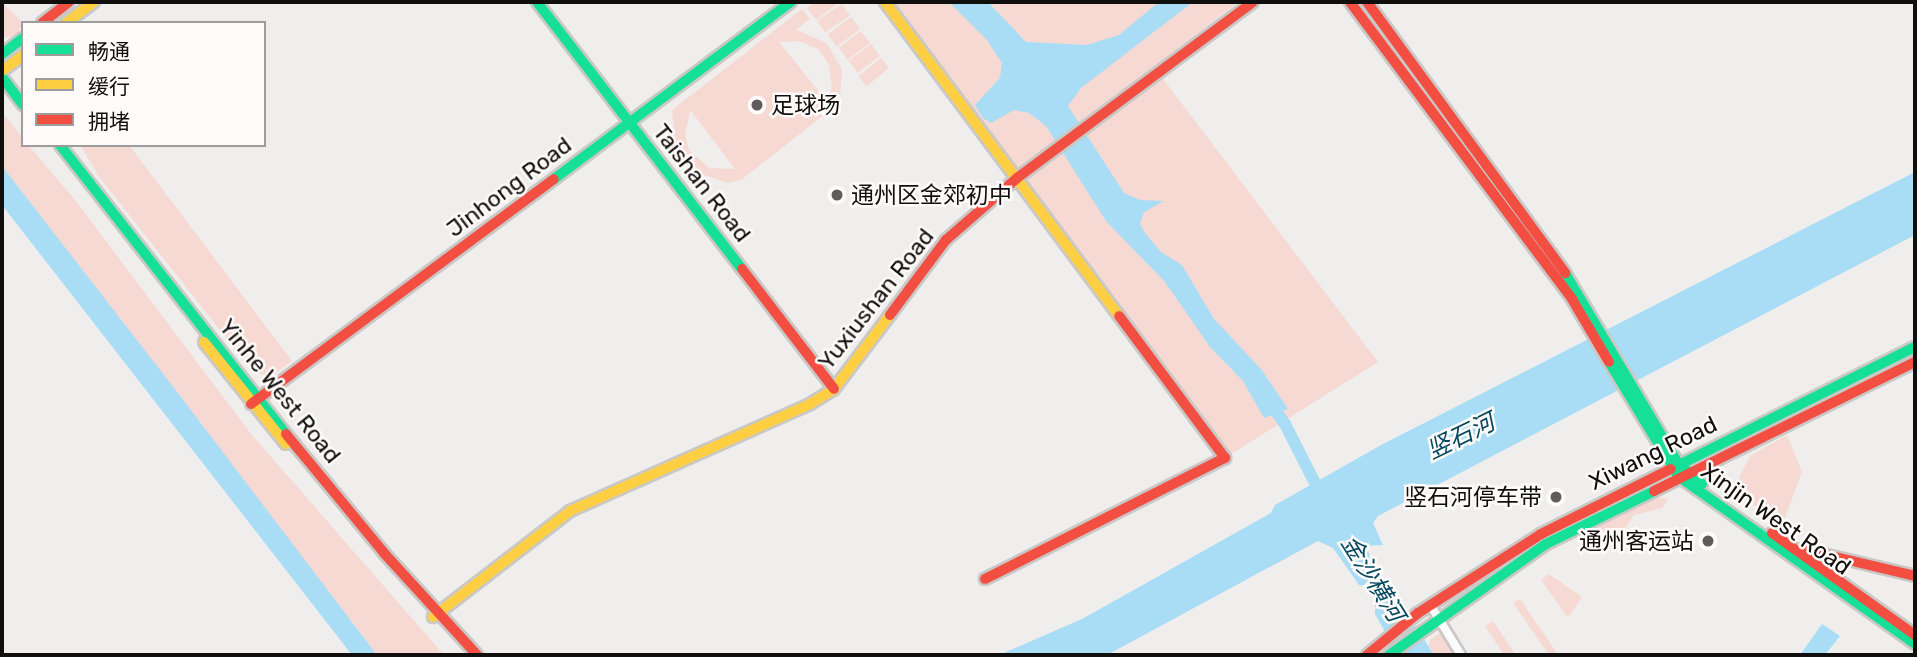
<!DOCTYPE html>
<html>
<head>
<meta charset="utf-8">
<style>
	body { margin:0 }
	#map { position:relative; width:1917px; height:657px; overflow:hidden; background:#f0eeed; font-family:Rubik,"Noto Sans SC",sans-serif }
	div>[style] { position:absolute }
	.green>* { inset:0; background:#f6d9d2; transform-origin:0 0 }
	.water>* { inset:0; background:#a8ddf5 }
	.river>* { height:12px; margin:-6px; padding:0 6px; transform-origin:6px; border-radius:6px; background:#a8ddf5 }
	.roads { filter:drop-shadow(2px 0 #c9c8c6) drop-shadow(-2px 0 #c9c8c6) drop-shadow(0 2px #c9c8c6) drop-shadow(0 -2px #c9c8c6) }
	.street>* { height:8px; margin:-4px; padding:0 4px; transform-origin:4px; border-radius:4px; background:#fdfcfc }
	.fast>* { height:10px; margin:-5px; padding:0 5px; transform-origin:5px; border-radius:5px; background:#16e098 }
	.slow>* { height:10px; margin:-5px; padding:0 5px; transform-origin:5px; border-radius:5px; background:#ffcf43 }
	.jam>* { height:10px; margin:-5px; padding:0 5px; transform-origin:5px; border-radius:5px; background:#f24e42 }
	.dots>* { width:19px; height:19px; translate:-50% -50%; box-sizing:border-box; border:4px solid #fffbfa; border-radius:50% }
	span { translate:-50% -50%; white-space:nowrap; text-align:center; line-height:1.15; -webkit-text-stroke:5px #fffbfa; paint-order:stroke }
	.poi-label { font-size:23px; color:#100f0e }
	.left { translate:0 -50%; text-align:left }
	.right { translate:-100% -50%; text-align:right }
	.street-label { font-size:23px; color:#100f0e }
	.water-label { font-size:24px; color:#02485f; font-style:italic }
	.frame { position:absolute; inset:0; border:4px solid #100f0e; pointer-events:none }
	.legend { position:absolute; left:21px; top:21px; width:245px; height:126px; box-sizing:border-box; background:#fffbfa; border:2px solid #9f9d9c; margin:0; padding:9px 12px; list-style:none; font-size:21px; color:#100f0e }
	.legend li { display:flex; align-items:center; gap:14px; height:35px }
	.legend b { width:35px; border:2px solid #9f9d9c }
</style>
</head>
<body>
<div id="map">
	<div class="green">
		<div style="clip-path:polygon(2px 2px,23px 23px,17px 35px,2px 38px)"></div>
		<div style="clip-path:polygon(815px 2px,840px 2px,816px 20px,807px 8px)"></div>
		<div style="clip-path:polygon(885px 2px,1238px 2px,1154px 67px,1378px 362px,1225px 458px)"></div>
		<div style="left:842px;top:4px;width:14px;height:30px;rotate:56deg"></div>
		<div style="clip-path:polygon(evenodd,802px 9px,810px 19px,796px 30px,827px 43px,842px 70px,840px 97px,833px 108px,741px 180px,727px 183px,691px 170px,676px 149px,672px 110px,802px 9px,799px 41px,818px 49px,829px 65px,832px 88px,825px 99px,779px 42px,799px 41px,802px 9px,690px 111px,691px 111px,735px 169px,709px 168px,689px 150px,685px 135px,690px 111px)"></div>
		<div style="left:851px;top:17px;width:15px;height:29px;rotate:53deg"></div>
		<div style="left:861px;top:31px;width:15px;height:28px;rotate:53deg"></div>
		<div style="left:871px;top:44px;width:15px;height:28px;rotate:53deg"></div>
		<div style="left:881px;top:58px;width:13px;height:29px;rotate:51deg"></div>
		<div style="clip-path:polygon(2px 112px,23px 138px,23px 145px,28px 145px,72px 196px,252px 435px,444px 655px,377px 655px,2px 166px)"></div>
		<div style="clip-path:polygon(80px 145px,129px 145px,292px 361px,272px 376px,254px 373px,100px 178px)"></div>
		<div style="clip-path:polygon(1787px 435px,1802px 472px,1782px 526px,1743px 497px,1739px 478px,1750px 456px)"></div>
		<div style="clip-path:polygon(1658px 498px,1668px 499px,1662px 508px,1634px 515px,1610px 549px,1598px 540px,1593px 546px,1586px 541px,1591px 526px)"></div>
		<div style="clip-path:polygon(1549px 574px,1582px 597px,1568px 618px,1541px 580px)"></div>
		<div style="clip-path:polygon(1520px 599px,1557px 653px,1554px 655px,1549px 655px,1513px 603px)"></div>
		<div style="clip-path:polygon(1493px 621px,1516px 655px,1504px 655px,1485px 626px)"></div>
		<div style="clip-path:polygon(1442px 632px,1457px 655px,1434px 655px,1429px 646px,1430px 640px)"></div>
	</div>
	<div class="water">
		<div style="clip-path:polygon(949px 2px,988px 2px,1026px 42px,1087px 45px,1119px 35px,1159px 2px,1193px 2px,1081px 88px,1068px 106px,1124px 193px,1140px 200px,1164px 201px,1144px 212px,1140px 224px,1145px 233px,1161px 252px,1182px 265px,1214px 319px,1261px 369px,1288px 409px,1264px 418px,1243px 381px,1210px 347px,1165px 282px,1106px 221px,1046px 126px,1029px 113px,1014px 110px,991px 123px,983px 118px,975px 105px,1000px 78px,1002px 63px,987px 40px)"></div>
		<div style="clip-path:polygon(2px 166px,181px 397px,377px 655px,352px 655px,2px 205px)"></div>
		<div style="clip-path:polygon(1915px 172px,1915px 235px,1378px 516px,1373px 523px,1383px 545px,1364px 546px,1378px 567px,1376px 576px,1383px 589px,1399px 601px,1434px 655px,1398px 655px,1375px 614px,1375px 598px,1366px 586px,1359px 585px,1333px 548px,1318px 541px,1107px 655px,999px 655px,1082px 619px,1271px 513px,1275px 505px,1383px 444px)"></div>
		<div style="clip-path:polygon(1822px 624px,1840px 636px,1825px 655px,1800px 655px)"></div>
	</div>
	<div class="river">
		<div style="left:1268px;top:400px;width:29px;rotate:55deg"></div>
		<div style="left:1285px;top:424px;width:82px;rotate:63.1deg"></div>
	</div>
	<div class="roads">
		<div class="street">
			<div style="left:1431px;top:606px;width:57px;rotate:58.5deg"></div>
		</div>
		<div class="fast">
			<div style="left:537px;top:2px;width:337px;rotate:52.5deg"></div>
			<div style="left:2px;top:54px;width:26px;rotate:-37deg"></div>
			<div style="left:2px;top:77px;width:35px;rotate:53deg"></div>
			<div style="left:60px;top:145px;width:367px;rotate:52deg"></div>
			<div style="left:554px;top:179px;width:296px;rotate:-36.8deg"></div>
			<div style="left:1565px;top:273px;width:221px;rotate:59.3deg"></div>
			<div style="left:1678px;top:463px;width:32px;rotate:41deg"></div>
			<div style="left:1609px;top:362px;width:133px;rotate:58.8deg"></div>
			<div style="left:1678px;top:476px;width:291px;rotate:35.3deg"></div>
			<div style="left:1671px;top:469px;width:273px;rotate:-26.6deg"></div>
			<div style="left:1389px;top:655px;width:192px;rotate:-35.3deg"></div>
			<div style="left:1546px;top:544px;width:120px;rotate:-26.1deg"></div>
		</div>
		<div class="slow">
			<div style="left:885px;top:2px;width:392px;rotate:53.3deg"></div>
			<div style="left:66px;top:23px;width:35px;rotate:-37deg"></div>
			<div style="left:2px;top:71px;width:26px;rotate:-37deg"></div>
			<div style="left:204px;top:342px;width:131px;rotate:51.2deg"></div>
			<div style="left:433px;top:617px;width:173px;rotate:-37.7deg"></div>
			<div style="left:570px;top:511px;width:263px;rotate:-24deg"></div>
			<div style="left:810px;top:404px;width:28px;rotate:-32deg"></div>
			<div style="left:834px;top:389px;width:93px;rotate:-52.9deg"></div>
		</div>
		<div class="jam">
			<div style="left:1350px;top:2px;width:371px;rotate:53.2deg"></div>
			<div style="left:1572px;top:299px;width:73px;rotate:59.6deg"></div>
			<div style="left:1367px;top:2px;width:336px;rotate:53.8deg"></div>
			<div style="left:42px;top:23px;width:34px;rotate:-38deg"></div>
			<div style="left:742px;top:269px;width:151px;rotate:52.5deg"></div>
			<div style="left:890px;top:315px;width:94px;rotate:-53.3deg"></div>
			<div style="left:946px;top:240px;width:94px;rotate:-41.1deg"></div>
			<div style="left:1017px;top:178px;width:294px;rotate:-36.7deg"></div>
			<div style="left:251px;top:404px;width:377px;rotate:-36.6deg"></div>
			<div style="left:286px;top:434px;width:154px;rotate:50.5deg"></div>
			<div style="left:384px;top:553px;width:138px;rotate:47.6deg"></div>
			<div style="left:1654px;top:491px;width:291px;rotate:-26.3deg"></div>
			<div style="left:1772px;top:533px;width:176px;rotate:35.5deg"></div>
			<div style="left:1802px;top:549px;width:116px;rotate:13.4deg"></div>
			<div style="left:985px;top:579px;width:269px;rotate:-26.8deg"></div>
			<div style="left:1225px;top:458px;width:177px;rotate:-126.7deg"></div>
			<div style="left:1367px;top:655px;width:66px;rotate:-39.5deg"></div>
			<div style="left:1418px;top:613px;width:146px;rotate:-32.7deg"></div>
			<div style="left:1541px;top:534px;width:145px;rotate:-26.6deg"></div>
		</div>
	</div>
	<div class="dots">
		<div style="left:757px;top:105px;background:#5e5d5c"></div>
		<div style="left:837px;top:195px;background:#5e5d5c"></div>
		<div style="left:1556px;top:497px;background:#5e5d5c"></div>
		<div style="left:1708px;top:541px;background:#5e5d5c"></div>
	</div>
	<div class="poi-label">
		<span class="left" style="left:771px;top:105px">足球场</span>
		<span class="left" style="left:851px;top:195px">通州区金郊初中</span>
		<span class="right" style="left:1542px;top:497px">竖石河停车带</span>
		<span class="right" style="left:1694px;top:541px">通州客运站</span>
	</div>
	<div class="street-label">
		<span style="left:702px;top:183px;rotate:52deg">Taishan Road</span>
		<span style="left:509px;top:187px;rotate:-37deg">Jinhong Road</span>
		<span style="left:876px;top:299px;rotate:-52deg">Yuxiushan Road</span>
		<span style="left:280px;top:391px;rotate:51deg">Yinhe West Road</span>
		<span style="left:1653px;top:453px;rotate:-26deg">Xiwang Road</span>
		<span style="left:1776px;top:519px;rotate:35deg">Xinjin West Road</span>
	</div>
	<div class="water-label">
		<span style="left:1461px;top:437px;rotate:-26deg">竖石河</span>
		<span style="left:1372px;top:579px;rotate:58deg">金沙横河</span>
	</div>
	<div class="frame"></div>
	<ul class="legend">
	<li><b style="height:9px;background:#16e098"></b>畅通</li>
	<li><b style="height:9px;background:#ffcf43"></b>缓行</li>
	<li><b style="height:9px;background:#f24e42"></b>拥堵</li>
	</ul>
</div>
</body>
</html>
